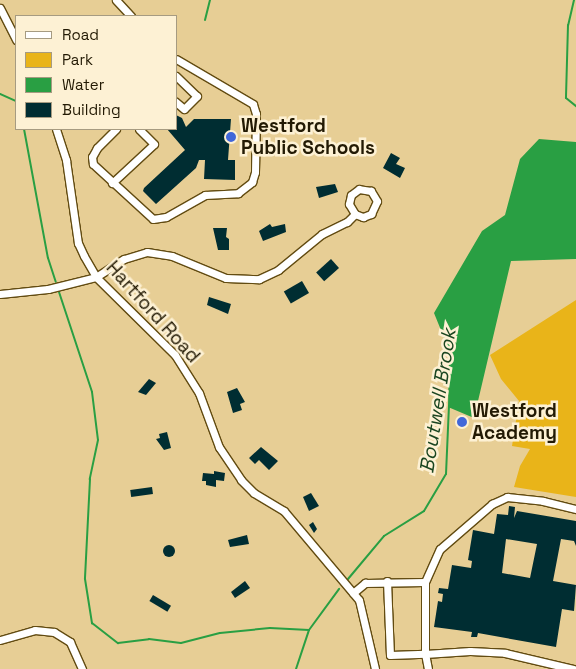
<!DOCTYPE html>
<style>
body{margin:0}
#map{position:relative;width:576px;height:669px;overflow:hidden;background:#e7ce95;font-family:"Space Grotesk",sans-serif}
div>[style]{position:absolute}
.green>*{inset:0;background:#e9b419}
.water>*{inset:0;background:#299f43}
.stream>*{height:2px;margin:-1px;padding:0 1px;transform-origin:1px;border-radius:1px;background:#299f43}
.building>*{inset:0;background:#002d32;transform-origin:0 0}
.round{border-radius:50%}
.roads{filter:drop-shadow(1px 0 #624b11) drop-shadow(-1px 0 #624b11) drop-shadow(0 1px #624b11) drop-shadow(0 -1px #624b11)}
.minor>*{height:7px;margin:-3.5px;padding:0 3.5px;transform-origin:3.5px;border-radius:3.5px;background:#fff}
.dots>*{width:14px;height:14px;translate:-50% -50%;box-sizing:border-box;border:2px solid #fdf1d4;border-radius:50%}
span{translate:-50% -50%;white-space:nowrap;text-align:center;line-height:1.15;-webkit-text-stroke:5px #fdf1d4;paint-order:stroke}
.poi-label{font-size:19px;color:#231a04;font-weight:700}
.left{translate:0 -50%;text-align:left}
.street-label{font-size:19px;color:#231a04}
.water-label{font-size:20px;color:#1a4520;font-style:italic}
.legend{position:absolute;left:15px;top:15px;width:162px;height:115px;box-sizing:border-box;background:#fdf1d4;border:1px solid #a69b81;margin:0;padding:6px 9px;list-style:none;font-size:15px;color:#231a04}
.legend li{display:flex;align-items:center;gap:10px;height:25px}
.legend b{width:25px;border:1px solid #a69b81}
</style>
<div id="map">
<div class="green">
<i style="clip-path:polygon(576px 300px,576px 497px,514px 487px,520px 466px,530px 449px,512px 446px,519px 401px,501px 379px,490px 355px)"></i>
</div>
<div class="water">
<i style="clip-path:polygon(539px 139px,576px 142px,576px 259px,511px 261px,474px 418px,448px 407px,449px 350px,434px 313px,482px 231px,505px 215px,520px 159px)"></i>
</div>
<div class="stream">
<i style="left:574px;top:0;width:26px;rotate:103deg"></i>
<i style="left:568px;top:25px;width:73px;rotate:91.6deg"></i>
<i style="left:566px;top:98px;width:13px;rotate:39deg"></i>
<i style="left:205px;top:20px;width:21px;rotate:-76deg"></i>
<i style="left:0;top:94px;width:17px;rotate:24deg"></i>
<i style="left:24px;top:129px;width:131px;rotate:79.5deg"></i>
<i style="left:48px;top:258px;width:25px;rotate:72deg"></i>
<i style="left:59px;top:292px;width:105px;rotate:71.7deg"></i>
<i style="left:92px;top:392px;width:48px;rotate:82.9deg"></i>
<i style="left:98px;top:440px;width:40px;rotate:102deg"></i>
<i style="left:90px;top:479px;width:100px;rotate:92.9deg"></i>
<i style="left:85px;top:579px;width:45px;rotate:81deg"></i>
<i style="left:92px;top:623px;width:33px;rotate:38deg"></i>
<i style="left:118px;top:643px;width:31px;rotate:-7deg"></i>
<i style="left:149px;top:639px;width:32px;rotate:7deg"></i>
<i style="left:181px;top:643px;width:40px;rotate:-14.4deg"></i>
<i style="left:220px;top:633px;width:50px;rotate:-5.7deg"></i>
<i style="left:270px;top:628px;width:39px;rotate:3deg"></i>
<i style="left:348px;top:579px;width:56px;rotate:-50.1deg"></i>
<i style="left:384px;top:536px;width:47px;rotate:-32deg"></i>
<i style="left:424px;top:511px;width:43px;rotate:-59.3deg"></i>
<i style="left:446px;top:474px;width:68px;rotate:-87.5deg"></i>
<i style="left:296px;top:669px;width:41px;rotate:-71.6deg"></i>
<i style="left:309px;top:630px;width:51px;rotate:-53.8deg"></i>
</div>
<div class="building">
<i style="clip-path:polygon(176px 115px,182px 118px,186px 127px,194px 119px,231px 119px,228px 160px,235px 160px,235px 180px,204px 179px,205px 160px,199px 160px,196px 168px,156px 204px,143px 191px,144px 188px,185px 150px,167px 129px,176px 129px)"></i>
<i style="clip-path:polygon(391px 153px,400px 158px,396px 164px,405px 168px,400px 178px,383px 168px)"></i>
<i style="clip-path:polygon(335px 184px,338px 192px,319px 198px,316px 187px)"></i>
<i style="clip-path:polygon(270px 224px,272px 227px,285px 224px,286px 232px,263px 241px,259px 231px)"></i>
<i style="clip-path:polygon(213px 228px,227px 228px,226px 237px,229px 239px,229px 250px,218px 250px)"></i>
<i style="left:331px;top:259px;width:12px;height:20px;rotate:48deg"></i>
<i style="left:302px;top:281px;width:14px;height:21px;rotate:60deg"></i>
<i style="clip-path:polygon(209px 297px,231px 304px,228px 314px,207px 305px)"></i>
<i style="clip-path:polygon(149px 379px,156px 383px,146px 395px,138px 392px)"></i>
<i style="clip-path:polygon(237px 388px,245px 402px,240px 404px,242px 410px,233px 413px,227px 392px)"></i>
<i style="clip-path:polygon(167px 432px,171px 448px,164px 450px,156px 439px,160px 438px,159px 434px)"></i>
<i style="clip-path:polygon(261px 447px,278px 461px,269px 470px,259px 460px,255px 464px,249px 458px)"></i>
<i style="clip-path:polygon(214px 471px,225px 473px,224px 481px,216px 480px,216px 487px,206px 485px,206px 481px,202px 481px,203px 473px,214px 474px)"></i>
<i style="left:152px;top:487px;width:7px;height:22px;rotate:82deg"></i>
<i style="clip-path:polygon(311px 493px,319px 506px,309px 511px,303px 497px)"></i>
<i style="clip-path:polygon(evenodd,509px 506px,515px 507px,514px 518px,517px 511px,576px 521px,576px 546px,574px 541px,561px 539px,553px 581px,576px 585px,574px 611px,562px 609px,556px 647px,478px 633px,477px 637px,471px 637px,472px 632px,434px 627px,438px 601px,442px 602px,443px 594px,438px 593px,439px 588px,448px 589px,452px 565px,471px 568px,472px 561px,468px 560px,473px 530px,494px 534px,497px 514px,508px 515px,509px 506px,506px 539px,537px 544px,530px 578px,502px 573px,506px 539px)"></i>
<i style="clip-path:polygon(313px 522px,317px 529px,314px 533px,309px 525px)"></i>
<i style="clip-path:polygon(247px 535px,249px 544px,230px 547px,228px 540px)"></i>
<i class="round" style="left:163px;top:545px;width:12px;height:12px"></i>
<i style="clip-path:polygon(245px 581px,250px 588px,235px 598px,231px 592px)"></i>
<i style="left:153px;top:595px;width:21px;height:7px;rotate:31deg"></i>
</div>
<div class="roads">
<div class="minor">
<i style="left:116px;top:0;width:22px;rotate:47deg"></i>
<i style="left:0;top:8px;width:36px;rotate:63deg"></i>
<i style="left:176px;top:76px;width:29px;rotate:44deg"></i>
<i style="left:197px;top:96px;width:18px;rotate:135deg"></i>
<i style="left:184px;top:109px;width:11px;rotate:-139deg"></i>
<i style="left:56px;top:129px;width:33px;rotate:72deg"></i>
<i style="left:66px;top:160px;width:84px;rotate:81.8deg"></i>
<i style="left:78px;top:243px;width:14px;rotate:65deg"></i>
<i style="left:84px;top:256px;width:24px;rotate:60deg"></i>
<i style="left:96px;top:277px;width:111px;rotate:44.6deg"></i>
<i style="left:175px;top:355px;width:45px;rotate:57.7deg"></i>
<i style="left:199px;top:393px;width:58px;rotate:69.7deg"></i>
<i style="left:219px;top:447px;width:40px;rotate:56deg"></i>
<i style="left:241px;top:480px;width:18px;rotate:45deg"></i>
<i style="left:254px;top:493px;width:35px;rotate:31deg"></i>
<i style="left:284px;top:511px;width:116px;rotate:49.9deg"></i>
<i style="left:359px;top:600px;width:71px;rotate:76.9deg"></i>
<i style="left:116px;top:129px;width:27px;rotate:135deg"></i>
<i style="left:97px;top:148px;width:10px;rotate:119deg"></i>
<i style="left:92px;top:157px;width:7px;rotate:82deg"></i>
<i style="left:93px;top:164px;width:81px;rotate:42.5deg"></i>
<i style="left:153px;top:219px;width:13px;rotate:-9deg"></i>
<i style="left:166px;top:217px;width:45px;rotate:-29.4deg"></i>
<i style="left:205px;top:195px;width:33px;rotate:-3deg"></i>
<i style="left:238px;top:193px;width:18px;rotate:-38deg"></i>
<i style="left:252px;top:182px;width:10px;rotate:-73deg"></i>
<i style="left:255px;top:172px;width:58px;rotate:-89deg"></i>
<i style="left:256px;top:114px;width:10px;rotate:-107deg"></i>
<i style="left:253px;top:104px;width:89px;rotate:-149.7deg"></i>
<i style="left:112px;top:183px;width:57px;rotate:-42.9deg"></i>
<i style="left:154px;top:144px;width:21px;rotate:-135deg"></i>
<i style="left:0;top:294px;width:48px;rotate:-5.9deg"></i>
<i style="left:48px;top:289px;width:49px;rotate:-14deg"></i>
<i style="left:96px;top:277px;width:33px;rotate:-33deg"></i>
<i style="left:124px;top:259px;width:24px;rotate:-17deg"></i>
<i style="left:147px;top:252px;width:25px;rotate:9deg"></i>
<i style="left:172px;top:256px;width:58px;rotate:22.2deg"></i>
<i style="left:226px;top:278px;width:33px;rotate:2deg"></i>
<i style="left:259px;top:279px;width:21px;rotate:-25deg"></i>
<i style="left:278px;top:270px;width:57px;rotate:-39.3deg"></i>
<i style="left:322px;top:234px;width:28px;rotate:-26deg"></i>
<i style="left:347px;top:222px;width:11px;rotate:-45deg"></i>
<i style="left:355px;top:214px;width:9px;rotate:21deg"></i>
<i style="left:363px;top:217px;width:9px;rotate:-21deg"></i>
<i style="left:371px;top:214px;width:14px;rotate:-65deg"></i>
<i style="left:377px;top:201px;width:12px;rotate:-121deg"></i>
<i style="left:371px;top:191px;width:12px;rotate:-171deg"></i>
<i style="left:359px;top:189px;width:10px;rotate:143deg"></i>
<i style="left:351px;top:195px;width:9px;rotate:103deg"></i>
<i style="left:349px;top:204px;width:12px;rotate:59deg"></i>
<i style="left:387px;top:581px;width:74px;rotate:87.7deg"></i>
<i style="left:390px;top:655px;width:35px;rotate:-2deg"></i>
<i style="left:425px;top:654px;width:72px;rotate:-90deg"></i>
<i style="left:353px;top:593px;width:16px;rotate:-40deg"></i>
<i style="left:365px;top:583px;width:60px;rotate:-1deg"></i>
<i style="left:425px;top:582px;width:36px;rotate:-66deg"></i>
<i style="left:440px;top:549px;width:69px;rotate:-40.9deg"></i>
<i style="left:492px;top:504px;width:17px;rotate:-25deg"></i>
<i style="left:507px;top:497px;width:36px;rotate:6deg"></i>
<i style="left:543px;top:501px;width:34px;rotate:14deg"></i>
<i style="left:0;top:640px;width:36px;rotate:-16deg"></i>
<i style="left:35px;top:630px;width:19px;rotate:6deg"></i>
<i style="left:54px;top:632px;width:19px;rotate:32deg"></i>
<i style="left:70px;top:642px;width:30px;rotate:66deg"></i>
<i style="left:428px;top:669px;width:15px;rotate:-101deg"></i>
<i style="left:425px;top:654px;width:45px;rotate:-3.8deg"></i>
<i style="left:470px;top:651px;width:35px;rotate:3deg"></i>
<i style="left:505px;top:653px;width:70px;rotate:13.2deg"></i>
</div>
</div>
<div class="dots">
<i style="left:231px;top:137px;background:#4167d9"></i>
<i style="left:462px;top:422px;background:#4167d9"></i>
</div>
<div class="poi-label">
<span class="left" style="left:241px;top:137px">Westford<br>Public Schools</span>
<span class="left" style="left:472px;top:422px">Westford<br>Academy</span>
</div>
<div class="street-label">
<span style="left:153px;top:312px;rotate:48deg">Hartford Road</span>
</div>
<div class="water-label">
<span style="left:438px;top:401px;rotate:-81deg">Boutwell Brook</span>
</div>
<ul class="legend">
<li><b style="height:6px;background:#fff"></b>Road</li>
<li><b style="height:14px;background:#e9b419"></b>Park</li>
<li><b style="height:14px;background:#299f43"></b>Water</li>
<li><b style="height:14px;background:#002d32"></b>Building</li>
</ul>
</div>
